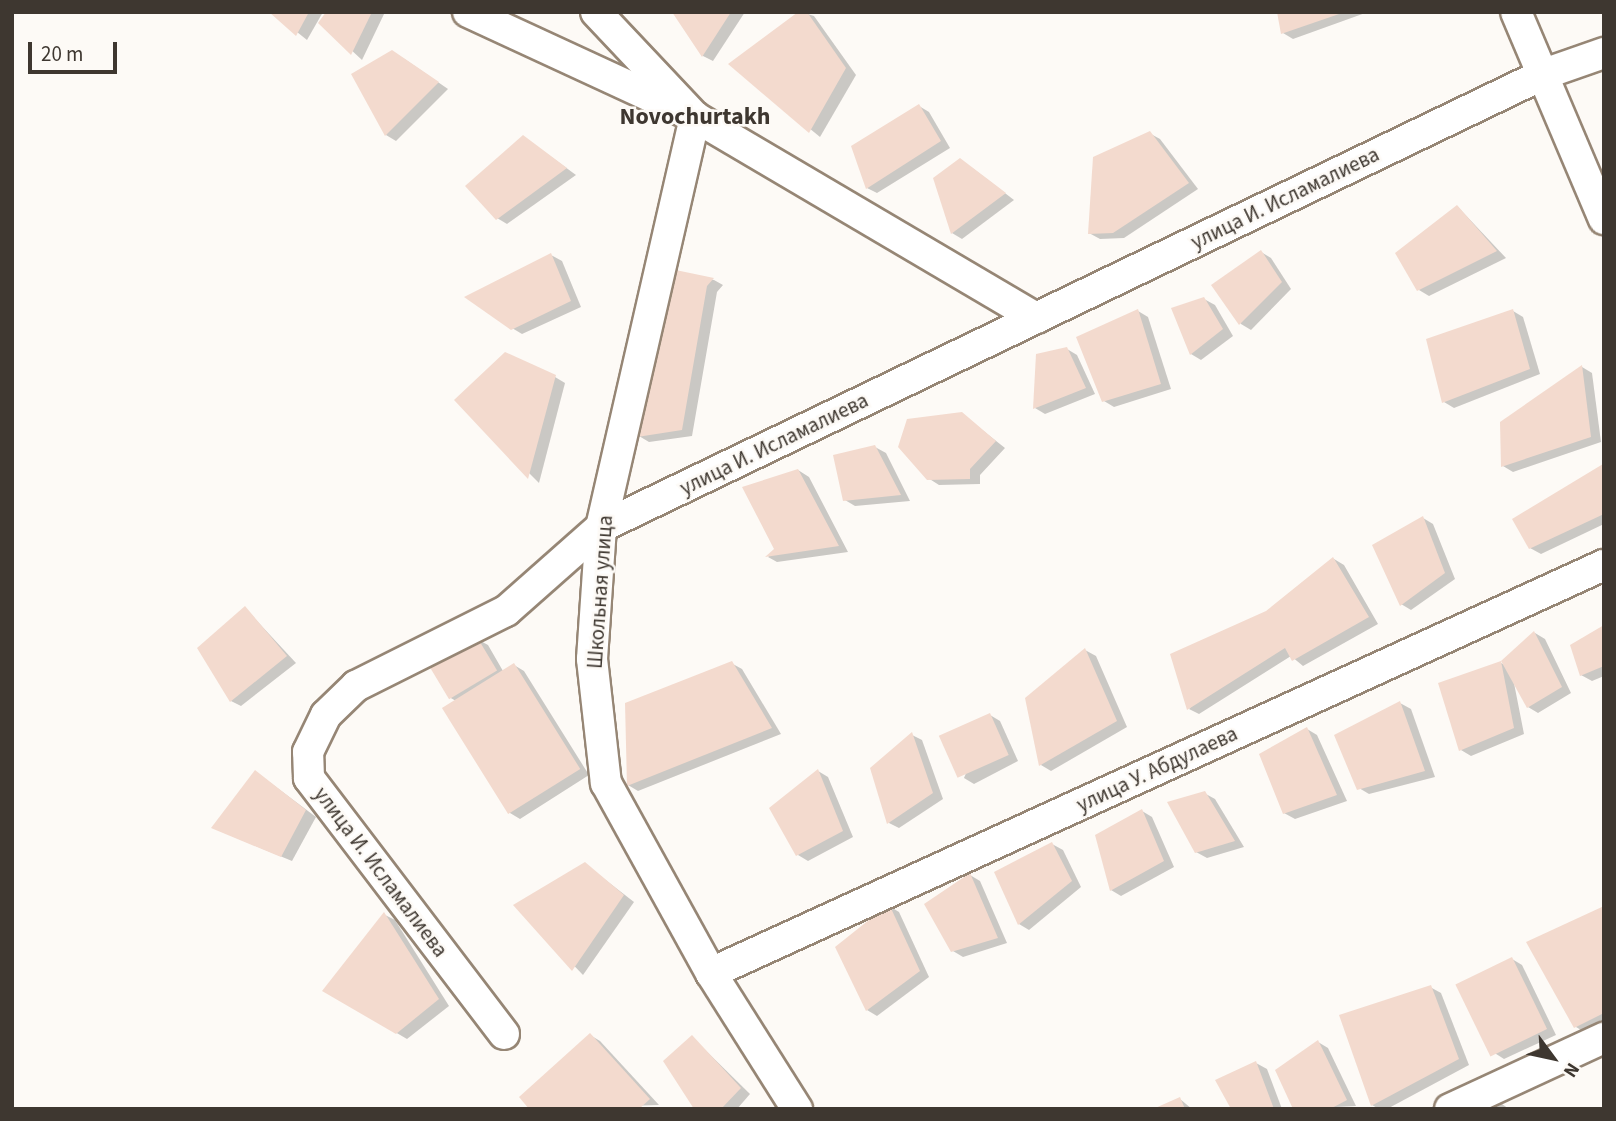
<!DOCTYPE html>
<meta charset="utf-8">
<style>
body{margin:0}
#map{position:relative;width:1616px;height:1121px;overflow:hidden;background:#fdfaf6;font-family:"Source Sans 3",sans-serif}
div>[style]{position:absolute}
.shadow>*{inset:0;background:#0003}
.building>*{inset:0;background:#f3dace;transform-origin:0 0}
.roads{filter:drop-shadow(2px 0 #968675) drop-shadow(-2px 0 #968675) drop-shadow(0 2px #968675) drop-shadow(0 -2px #968675)}
.minor>*{height:30px;margin:-15px;padding:0 15px;transform-origin:15px;border-radius:15px;background:#fff}
span{translate:-50% -50%;white-space:nowrap;text-align:center;line-height:1.15;-webkit-text-stroke:5px #fdfaf6;paint-order:stroke}
.street-label{font-size:21px;color:#3e3730}
.quarter-label{font-size:24px;color:#3e3730;font-weight:700}
.frame{position:absolute;inset:0;border:14px solid #3e3730;pointer-events:none}
.north{position:absolute;left:1518px;top:1023px;width:70px;height:70px;-webkit-text-stroke:5px #fdfaf6;paint-order:stroke;rotate:123deg;font-size:19px;font-weight:700;line-height:28px;text-align:center;color:#3e3730}
.north::after{content:'';display:block;margin:auto;width:24px;height:32px;background:#3e3730;clip-path:polygon(50% 0,100% 100%,50% 72%,0 100%)}
.scale{position:absolute;left:28px;top:42px;width:89px;height:32px;box-sizing:border-box;border:4px solid #3e3730;border-top:0;padding-left:9px;font-size:21px;line-height:24px;white-space:nowrap;color:#3e3730;-webkit-text-stroke:5px #fdfaf6;paint-order:stroke}
</style>
<div id="map">
<div class="shadow">
<i style="clip-path:polygon(272px 12px,323px 12px,307px 40px)"></i>
<i style="clip-path:polygon(328px 12px,385px 12px,362px 60px,321px 22px)"></i>
<i style="clip-path:polygon(674px 12px,745px 12px,713px 61px,703px 56px)"></i>
<i style="clip-path:polygon(801px 12px,814px 16px,856px 75px,820px 137px,731px 64px)"></i>
<i style="clip-path:polygon(1279px 12px,1368px 12px,1293px 39px,1283px 33px)"></i>
<i style="clip-path:polygon(403px 58px,448px 89px,396px 141px,386px 135px)"></i>
<i style="clip-path:polygon(919px 106px,929px 112px,950px 148px,877px 193px,867px 188px)"></i>
<i style="clip-path:polygon(1149px 133px,1160px 139px,1198px 189px,1124px 238px,1100px 239px,1089px 233px)"></i>
<i style="clip-path:polygon(524px 137px,576px 175px,507px 224px,497px 218px)"></i>
<i style="clip-path:polygon(971px 167px,1014px 200px,962px 239px,952px 233px)"></i>
<i style="clip-path:polygon(1458px 207px,1506px 258px,1429px 296px,1419px 290px)"></i>
<i style="clip-path:polygon(1261px 252px,1271px 258px,1291px 289px,1251px 330px,1241px 324px,1213px 285px)"></i>
<i style="clip-path:polygon(551px 255px,562px 261px,581px 307px,522px 334px,512px 328px)"></i>
<i style="clip-path:polygon(668px 270px,714px 280px,703px 294px,714px 280px,723px 285px,717px 292px,692px 436px,649px 442px,639px 436px)"></i>
<i style="clip-path:polygon(1204px 299px,1215px 305px,1233px 336px,1201px 360px,1191px 354px,1174px 309px)"></i>
<i style="clip-path:polygon(1138px 311px,1148px 317px,1171px 389px,1114px 407px,1104px 401px)"></i>
<i style="clip-path:polygon(1513px 311px,1523px 317px,1540px 374px,1454px 408px,1444px 402px)"></i>
<i style="clip-path:polygon(1067px 349px,1077px 355px,1095px 394px,1045px 414px,1035px 408px)"></i>
<i style="clip-path:polygon(1582px 367px,1592px 373px,1601px 442px,1513px 472px,1503px 466px)"></i>
<i style="clip-path:polygon(555px 377px,565px 383px,539px 483px,456px 400px)"></i>
<i style="clip-path:polygon(962px 414px,1005px 448px,980px 475px,980px 484px,939px 485px,928px 478px)"></i>
<i style="clip-path:polygon(875px 447px,886px 453px,910px 501px,855px 506px,845px 500px)"></i>
<i style="clip-path:polygon(1603px 466px,1604px 524px,1541px 554px,1530px 548px)"></i>
<i style="clip-path:polygon(798px 470px,809px 477px,848px 552px,777px 562px,768px 557px,776px 550px)"></i>
<i style="clip-path:polygon(1423px 518px,1433px 524px,1455px 579px,1411px 610px,1401px 604px)"></i>
<i style="clip-path:polygon(1334px 559px,1344px 565px,1378px 624px,1303px 666px,1291px 656px,1199px 714px,1189px 709px,1267px 613px)"></i>
<i style="clip-path:polygon(245px 608px,296px 663px,241px 706px,231px 701px)"></i>
<i style="clip-path:polygon(1604px 627px,1604px 676px,1592px 681px,1581px 675px)"></i>
<i style="clip-path:polygon(1535px 633px,1545px 639px,1571px 693px,1538px 713px,1528px 707px,1514px 683px,1524px 734px,1471px 756px,1461px 750px,1501px 663px,1505px 665px)"></i>
<i style="clip-path:polygon(477px 639px,488px 645px,503px 671px,514px 665px,524px 671px,589px 775px,520px 819px,510px 813px,456px 701px,449px 697px)"></i>
<i style="clip-path:polygon(1085px 650px,1096px 656px,1127px 727px,1051px 771px,1041px 765px)"></i>
<i style="clip-path:polygon(731px 663px,742px 669px,781px 734px,638px 791px,628px 785px)"></i>
<i style="clip-path:polygon(1400px 703px,1411px 709px,1435px 777px,1369px 794px,1359px 788px)"></i>
<i style="clip-path:polygon(990px 715px,1000px 721px,1018px 761px,974px 784px,964px 778px)"></i>
<i style="clip-path:polygon(1307px 729px,1317px 735px,1347px 801px,1295px 819px,1284px 813px)"></i>
<i style="clip-path:polygon(912px 735px,922px 740px,943px 799px,899px 828px,889px 823px)"></i>
<i style="clip-path:polygon(818px 771px,828px 777px,853px 837px,808px 861px,798px 855px)"></i>
<i style="clip-path:polygon(256px 772px,316px 817px,292px 861px,213px 828px)"></i>
<i style="clip-path:polygon(1204px 793px,1215px 799px,1244px 847px,1207px 858px,1196px 852px)"></i>
<i style="clip-path:polygon(1142px 811px,1152px 817px,1174px 867px,1121px 896px,1111px 890px)"></i>
<i style="clip-path:polygon(1052px 844px,1063px 850px,1081px 887px,1029px 930px,1019px 924px)"></i>
<i style="clip-path:polygon(585px 864px,634px 902px,583px 975px,516px 905px)"></i>
<i style="clip-path:polygon(970px 875px,980px 881px,1007px 943px,963px 957px,953px 951px)"></i>
<i style="clip-path:polygon(889px 906px,899px 912px,929px 977px,877px 1016px,867px 1010px)"></i>
<i style="clip-path:polygon(1604px 909px,1604px 1024px,1586px 1033px,1576px 1027px)"></i>
<i style="clip-path:polygon(385px 915px,395px 920px,449px 1006px,407px 1039px,325px 991px)"></i>
<i style="clip-path:polygon(1512px 959px,1522px 965px,1556px 1035px,1504px 1059px,1493px 1052px)"></i>
<i style="clip-path:polygon(1430px 987px,1441px 993px,1469px 1065px,1387px 1109px,1379px 1109px,1372px 1105px)"></i>
<i style="clip-path:polygon(590px 1035px,600px 1041px,659px 1105px,532px 1109px)"></i>
<i style="clip-path:polygon(692px 1037px,750px 1094px,737px 1109px,696px 1109px)"></i>
<i style="clip-path:polygon(1318px 1042px,1328px 1048px,1356px 1106px,1295px 1109px)"></i>
<i style="clip-path:polygon(1256px 1063px,1267px 1069px,1282px 1109px,1233px 1109px)"></i>
<i style="clip-path:polygon(1180px 1099px,1192px 1109px,1157px 1109px)"></i>
<i style="clip-path:polygon(1502px 1104px,1509px 1109px,1492px 1109px)"></i>
</div>
<div class="building">
<i style="clip-path:polygon(269px 12px,309px 12px,296px 36px)"></i>
<i style="clip-path:polygon(326px 12px,372px 12px,351px 55px,318px 23px)"></i>
<i style="clip-path:polygon(672px 12px,731px 12px,702px 57px)"></i>
<i style="clip-path:polygon(798px 12px,807px 12px,846px 68px,809px 133px,728px 64px)"></i>
<i style="clip-path:polygon(1277px 12px,1342px 12px,1342px 13px,1281px 34px)"></i>
<i style="clip-path:polygon(392px 50px,439px 82px,385px 136px,351px 74px)"></i>
<i style="clip-path:polygon(919px 104px,941px 141px,866px 189px,851px 146px)"></i>
<i style="clip-path:polygon(1150px 131px,1189px 183px,1113px 233px,1088px 234px,1093px 157px)"></i>
<i style="clip-path:polygon(523px 135px,567px 168px,496px 220px,465px 186px)"></i>
<i style="clip-path:polygon(960px 158px,1006px 193px,951px 234px,933px 178px)"></i>
<i style="clip-path:polygon(1457px 205px,1497px 251px,1417px 291px,1395px 253px)"></i>
<i style="clip-path:polygon(1261px 250px,1282px 282px,1239px 325px,1211px 285px)"></i>
<i style="clip-path:polygon(551px 253px,571px 301px,511px 330px,464px 297px)"></i>
<i style="clip-path:polygon(666px 268px,714px 278px,707px 286px,682px 430px,637px 437px)"></i>
<i style="clip-path:polygon(1204px 297px,1223px 329px,1190px 355px,1171px 308px)"></i>
<i style="clip-path:polygon(1138px 309px,1161px 384px,1102px 402px,1076px 337px)"></i>
<i style="clip-path:polygon(1513px 309px,1530px 369px,1442px 403px,1426px 339px)"></i>
<i style="clip-path:polygon(1067px 347px,1086px 388px,1033px 409px,1036px 354px)"></i>
<i style="clip-path:polygon(505px 352px,556px 375px,528px 479px,454px 400px)"></i>
<i style="clip-path:polygon(1582px 365px,1591px 437px,1501px 467px,1500px 422px)"></i>
<i style="clip-path:polygon(962px 412px,996px 441px,970px 469px,970px 479px,927px 480px,898px 447px,907px 419px)"></i>
<i style="clip-path:polygon(875px 445px,901px 495px,843px 501px,833px 455px)"></i>
<i style="clip-path:polygon(1603px 464px,1604px 514px,1529px 549px,1512px 519px)"></i>
<i style="clip-path:polygon(798px 469px,839px 546px,765px 557px,774px 549px,742px 487px)"></i>
<i style="clip-path:polygon(1423px 516px,1445px 573px,1400px 606px,1372px 545px)"></i>
<i style="clip-path:polygon(1333px 557px,1369px 617px,1292px 661px,1285px 648px,1187px 710px,1170px 654px,1266px 611px)"></i>
<i style="clip-path:polygon(245px 606px,287px 656px,230px 702px,197px 648px)"></i>
<i style="clip-path:polygon(1604px 625px,1604px 666px,1580px 676px,1570px 645px)"></i>
<i style="clip-path:polygon(1534px 631px,1562px 687px,1527px 708px,1501px 661px)"></i>
<i style="left:477px;top:637px;width:39px;height:56px;rotate:59deg"></i>
<i style="clip-path:polygon(1085px 648px,1117px 721px,1039px 766px,1025px 698px)"></i>
<i style="clip-path:polygon(732px 661px,772px 728px,627px 786px,625px 703px)"></i>
<i style="clip-path:polygon(1501px 661px,1514px 728px,1459px 751px,1438px 683px)"></i>
<i style="left:514px;top:663px;width:125px;height:85px;rotate:58deg"></i>
<i style="clip-path:polygon(1400px 701px,1425px 771px,1357px 790px,1334px 735px)"></i>
<i style="left:990px;top:713px;width:46px;height:56px;rotate:66deg"></i>
<i style="clip-path:polygon(1307px 727px,1337px 795px,1283px 814px,1259px 754px)"></i>
<i style="clip-path:polygon(912px 732px,933px 793px,887px 824px,870px 768px)"></i>
<i style="clip-path:polygon(818px 769px,843px 831px,796px 856px,769px 808px)"></i>
<i style="clip-path:polygon(255px 770px,306px 810px,281px 857px,211px 828px)"></i>
<i style="clip-path:polygon(1205px 791px,1235px 841px,1195px 853px,1167px 802px)"></i>
<i style="clip-path:polygon(1142px 809px,1164px 861px,1110px 891px,1095px 835px)"></i>
<i style="clip-path:polygon(1052px 842px,1072px 881px,1018px 925px,994px 872px)"></i>
<i style="clip-path:polygon(585px 862px,624px 895px,572px 971px,513px 905px)"></i>
<i style="clip-path:polygon(970px 873px,998px 938px,951px 952px,924px 904px)"></i>
<i style="clip-path:polygon(889px 904px,920px 971px,866px 1011px,835px 947px)"></i>
<i style="clip-path:polygon(1604px 906px,1604px 1013px,1574px 1028px,1526px 942px)"></i>
<i style="clip-path:polygon(384px 912px,439px 999px,396px 1034px,322px 991px)"></i>
<i style="left:1512px;top:957px;width:80px;height:63px;rotate:64deg"></i>
<i style="clip-path:polygon(1431px 985px,1459px 1059px,1371px 1106px,1339px 1015px)"></i>
<i style="clip-path:polygon(590px 1033px,650px 1099px,639px 1109px,529px 1109px,519px 1097px)"></i>
<i style="clip-path:polygon(692px 1035px,741px 1088px,721px 1109px,694px 1109px,663px 1061px)"></i>
<i style="clip-path:polygon(1318px 1040px,1347px 1100px,1330px 1109px,1293px 1109px,1275px 1070px)"></i>
<i style="clip-path:polygon(1256px 1061px,1274px 1109px,1231px 1109px,1215px 1080px)"></i>
<i style="clip-path:polygon(1180px 1097px,1185px 1109px,1153px 1109px)"></i>
</div>
<div class="roads">
<div class="minor">
<i style="left:468px;top:12px;width:250px;rotate:24.8deg"></i>
<i style="left:695px;top:117px;width:421px;rotate:102.9deg"></i>
<i style="left:601px;top:527px;width:132px;rotate:93.9deg"></i>
<i style="left:592px;top:659px;width:125px;rotate:83.6deg"></i>
<i style="left:606px;top:783px;width:217px;rotate:61.1deg"></i>
<i style="left:711px;top:973px;width:161px;rotate:57.7deg"></i>
<i style="left:596px;top:12px;width:144px;rotate:46.7deg"></i>
<i style="left:695px;top:117px;width:396px;rotate:30.5deg"></i>
<i style="left:1516px;top:12px;width:225px;rotate:67deg"></i>
<i style="left:711px;top:973px;width:982px;rotate:-24.56deg"></i>
<i style="left:504px;top:1034px;width:322px;rotate:-127.3deg"></i>
<i style="left:309px;top:778px;width:26px;rotate:-92deg"></i>
<i style="left:308px;top:752px;width:41px;rotate:-64.1deg"></i>
<i style="left:326px;top:715px;width:42px;rotate:-44deg"></i>
<i style="left:356px;top:686px;width:168px;rotate:-26.6deg"></i>
<i style="left:506px;top:611px;width:127px;rotate:-41.5deg"></i>
<i style="left:601px;top:527px;width:1046px;rotate:-25.66deg"></i>
<i style="left:1544px;top:74px;width:64px;rotate:-19.3deg"></i>
<i style="left:1450px;top:1109px;width:170px;rotate:-24.8deg"></i>
</div>
</div>
<div class="street-label">
<span style="left:1285px;top:198px;rotate:-26deg">улица И. Исламалиева</span>
<span style="left:774px;top:444px;rotate:-26deg">улица И. Исламалиева</span>
<span style="left:600px;top:592px;rotate:-86deg">Школьная улица</span>
<span style="left:1157px;top:769px;rotate:-25deg">улица У. Абдулаева</span>
<span style="left:381px;top:872px;rotate:53deg">улица И. Исламалиева</span>
</div>
<div class="quarter-label">
<span style="left:695px;top:117px">Novochurtakh</span>
</div>
<div class="frame"></div>
<div class="north">N</div>
<div class="scale">20 m</div>
</div>
